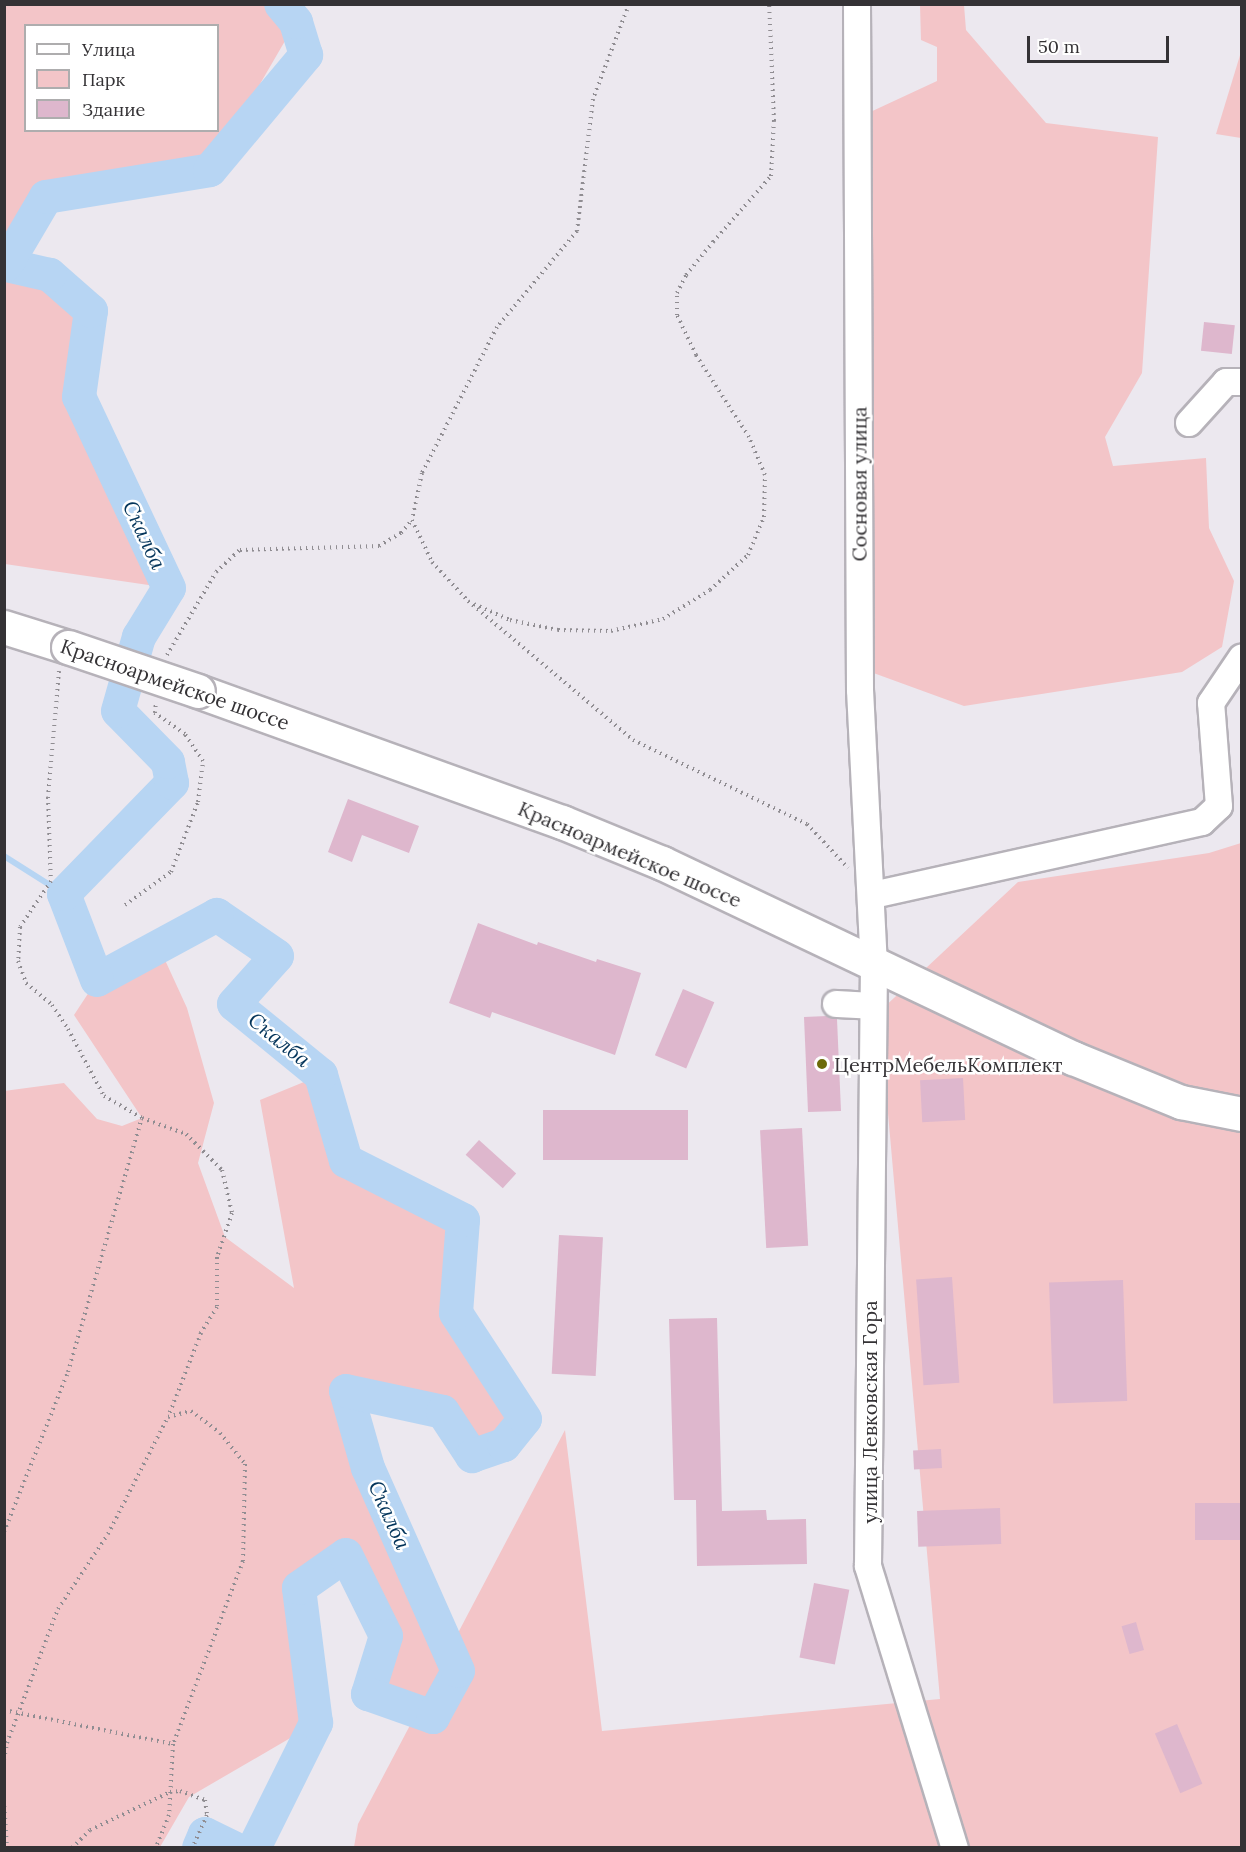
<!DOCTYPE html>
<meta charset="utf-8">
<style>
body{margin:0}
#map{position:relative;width:1246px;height:1852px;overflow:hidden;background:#ece8ef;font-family:Lora,serif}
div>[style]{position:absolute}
.green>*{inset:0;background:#f3c5c8}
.stream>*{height:6px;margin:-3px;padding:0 3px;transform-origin:3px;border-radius:3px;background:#b7d5f3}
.river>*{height:34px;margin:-17px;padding:0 17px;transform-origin:17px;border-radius:17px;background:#b7d5f3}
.building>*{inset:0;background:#deb7cd;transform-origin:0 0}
.path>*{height:4px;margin-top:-2px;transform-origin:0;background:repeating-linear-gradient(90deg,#908d92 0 1.5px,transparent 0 6px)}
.roads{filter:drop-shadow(2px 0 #b6b2b9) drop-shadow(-2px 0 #b6b2b9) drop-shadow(0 2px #b6b2b9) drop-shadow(0 -2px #b6b2b9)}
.minor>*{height:26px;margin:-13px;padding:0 13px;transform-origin:13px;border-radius:13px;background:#fff}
.major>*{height:33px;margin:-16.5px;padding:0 16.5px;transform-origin:16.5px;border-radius:16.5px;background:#fff}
.bridges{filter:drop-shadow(2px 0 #b6b2b9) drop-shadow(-2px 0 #b6b2b9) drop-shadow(0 2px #b6b2b9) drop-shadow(0 -2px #b6b2b9)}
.major-bridge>*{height:33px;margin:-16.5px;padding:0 16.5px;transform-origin:16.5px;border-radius:16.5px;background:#fff}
.dots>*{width:16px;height:16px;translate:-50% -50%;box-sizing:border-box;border:3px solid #fff;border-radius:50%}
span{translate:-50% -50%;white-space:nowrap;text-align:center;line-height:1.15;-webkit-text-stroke:5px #fff;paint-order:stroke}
.street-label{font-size:20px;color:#343235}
.poi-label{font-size:20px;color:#343235}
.left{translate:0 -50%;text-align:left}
.water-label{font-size:21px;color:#03345a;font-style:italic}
.frame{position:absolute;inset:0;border:6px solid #343235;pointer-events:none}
.legend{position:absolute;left:24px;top:24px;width:195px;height:108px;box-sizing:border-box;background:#fff;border:2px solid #aeadae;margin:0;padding:8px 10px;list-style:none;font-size:18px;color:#343235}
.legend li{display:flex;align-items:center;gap:12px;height:30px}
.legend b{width:30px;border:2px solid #aeadae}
.scale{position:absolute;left:1027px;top:36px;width:142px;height:27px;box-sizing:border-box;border:3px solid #343235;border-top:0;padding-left:8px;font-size:18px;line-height:21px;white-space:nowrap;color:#343235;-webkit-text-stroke:4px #fff;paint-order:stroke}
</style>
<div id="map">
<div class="green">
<i style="clip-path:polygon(evenodd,4px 5px,281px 5px,296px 22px,210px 170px,46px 197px,6px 265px,50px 275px,91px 311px,79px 397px,169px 588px,5px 564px,4px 5px,26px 26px,218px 26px,218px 130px,26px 130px,26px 26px)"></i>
<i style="clip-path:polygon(920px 5px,964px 5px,966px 30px,1046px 123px,1158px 137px,1142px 373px,1105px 437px,1113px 466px,1206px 458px,1209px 528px,1234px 581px,1222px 647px,1182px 672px,964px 706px,868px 671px,866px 114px,937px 81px,937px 47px,921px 40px)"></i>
<i style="clip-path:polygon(1241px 52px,1241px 138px,1216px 134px)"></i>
<i style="clip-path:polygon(1241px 843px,1241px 1847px,354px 1847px,358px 1824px,417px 1712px,368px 1694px,386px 1636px,346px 1555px,299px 1588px,316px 1723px,189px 1797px,160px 1847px,5px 1847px,4px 1091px,64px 1083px,97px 1119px,122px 1126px,142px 1118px,74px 1015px,97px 980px,165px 960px,187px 1008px,214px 1103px,198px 1163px,225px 1237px,294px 1288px,260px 1100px,321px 1075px,346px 1161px,463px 1220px,456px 1313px,525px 1419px,504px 1445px,472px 1456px,443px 1412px,346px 1391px,368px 1468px,449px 1650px,565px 1430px,602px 1731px,940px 1699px,879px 1012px,1018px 882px,1209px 853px)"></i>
</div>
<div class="stream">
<i style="left:4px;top:856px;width:71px;rotate:32.3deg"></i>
</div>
<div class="river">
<i style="left:199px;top:1848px;width:15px;rotate:-67deg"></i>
<i style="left:205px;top:1834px;width:32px;rotate:26deg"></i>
<i style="left:254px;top:1848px;width:140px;rotate:-63.6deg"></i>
<i style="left:316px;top:1723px;width:136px;rotate:-97.2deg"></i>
<i style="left:299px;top:1588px;width:57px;rotate:-35.1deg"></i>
<i style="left:346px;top:1555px;width:90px;rotate:63.7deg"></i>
<i style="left:386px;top:1636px;width:61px;rotate:107.2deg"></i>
<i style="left:368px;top:1694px;width:69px;rotate:19.5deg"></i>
<i style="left:433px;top:1717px;width:52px;rotate:-61.5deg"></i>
<i style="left:458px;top:1671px;width:222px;rotate:-113.9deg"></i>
<i style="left:368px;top:1468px;width:80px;rotate:-105.9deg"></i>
<i style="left:346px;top:1391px;width:99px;rotate:12.2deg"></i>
<i style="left:443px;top:1412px;width:53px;rotate:56.6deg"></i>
<i style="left:472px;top:1456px;width:34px;rotate:-19deg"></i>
<i style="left:504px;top:1445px;width:33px;rotate:-51deg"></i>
<i style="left:525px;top:1419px;width:126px;rotate:-123.1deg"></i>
<i style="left:456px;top:1313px;width:93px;rotate:-85.7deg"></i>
<i style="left:463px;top:1220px;width:131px;rotate:-153.2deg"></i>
<i style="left:346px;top:1161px;width:90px;rotate:-106.2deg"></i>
<i style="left:321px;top:1075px;width:112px;rotate:-140.8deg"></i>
<i style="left:234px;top:1004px;width:64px;rotate:-48.1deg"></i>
<i style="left:277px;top:956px;width:73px;rotate:-145.7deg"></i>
<i style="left:217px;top:915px;width:136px;rotate:151.6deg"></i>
<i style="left:97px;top:980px;width:92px;rotate:-111deg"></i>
<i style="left:64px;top:894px;width:155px;rotate:-45.8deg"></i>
<i style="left:172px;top:783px;width:21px;rotate:-101deg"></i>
<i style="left:168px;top:762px;width:71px;rotate:-134.4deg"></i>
<i style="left:118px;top:711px;width:77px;rotate:-74.2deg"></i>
<i style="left:139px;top:637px;width:57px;rotate:-58.5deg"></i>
<i style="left:169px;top:588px;width:211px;rotate:-115.2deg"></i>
<i style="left:79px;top:397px;width:87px;rotate:-82.1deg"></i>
<i style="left:91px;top:311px;width:55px;rotate:-138.7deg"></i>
<i style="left:50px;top:275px;width:45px;rotate:-167.2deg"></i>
<i style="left:6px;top:265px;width:79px;rotate:-59.5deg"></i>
<i style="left:46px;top:197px;width:166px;rotate:-9.3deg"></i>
<i style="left:210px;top:170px;width:150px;rotate:-50.1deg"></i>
<i style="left:306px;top:55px;width:34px;rotate:-107deg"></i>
<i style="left:296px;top:22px;width:23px;rotate:-130deg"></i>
</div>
<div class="building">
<i style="left:1204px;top:322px;width:31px;height:29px;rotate:6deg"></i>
<i style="clip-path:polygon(348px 799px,419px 826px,409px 853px,362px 835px,352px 862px,328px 852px)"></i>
<i style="clip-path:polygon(478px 923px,537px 945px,538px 942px,596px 962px,597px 959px,641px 973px,615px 1055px,492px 1012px,490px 1018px,449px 1003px)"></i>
<i style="left:683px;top:989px;width:34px;height:72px;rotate:23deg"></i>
<i style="clip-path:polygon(827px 1016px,837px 1019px,841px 1111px,808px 1112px,804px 1017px)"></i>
<i style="left:963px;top:1078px;width:42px;height:43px;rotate:87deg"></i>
<i style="left:688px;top:1110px;width:50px;height:145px;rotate:90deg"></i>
<i style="left:802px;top:1128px;width:118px;height:42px;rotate:87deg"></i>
<i style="left:479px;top:1140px;width:50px;height:20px;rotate:42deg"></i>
<i style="left:559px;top:1235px;width:44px;height:139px;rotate:3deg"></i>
<i style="left:952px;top:1277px;width:106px;height:36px;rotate:86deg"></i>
<i style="left:1123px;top:1280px;width:121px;height:74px;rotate:88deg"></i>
<i style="clip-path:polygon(717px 1318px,722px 1511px,766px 1510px,767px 1520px,806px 1519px,807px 1564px,697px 1566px,696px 1500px,674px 1500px,669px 1319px)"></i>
<i style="left:941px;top:1449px;width:19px;height:28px;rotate:87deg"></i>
<i style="left:1242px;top:1503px;width:37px;height:47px;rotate:90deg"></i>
<i style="left:1000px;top:1508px;width:36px;height:83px;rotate:88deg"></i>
<i style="left:814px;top:1583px;width:36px;height:76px;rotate:11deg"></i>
<i style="left:1136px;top:1622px;width:29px;height:15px;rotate:74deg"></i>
<i style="left:1177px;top:1724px;width:65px;height:24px;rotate:67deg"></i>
</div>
<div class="path">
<i style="left:629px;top:4px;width:102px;rotate:110.8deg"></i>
<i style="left:593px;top:99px;width:133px;rotate:96.9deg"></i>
<i style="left:577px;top:231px;width:125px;rotate:129.8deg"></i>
<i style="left:497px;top:327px;width:164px;rotate:117.2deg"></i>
<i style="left:422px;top:473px;width:48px;rotate:102deg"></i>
<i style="left:412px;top:520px;width:47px;rotate:64.5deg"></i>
<i style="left:432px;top:562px;width:53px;rotate:47.3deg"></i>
<i style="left:468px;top:601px;width:216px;rotate:40.1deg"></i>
<i style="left:633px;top:740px;width:193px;rotate:25.8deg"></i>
<i style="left:807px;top:824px;width:60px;rotate:47deg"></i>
<i style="left:474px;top:604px;width:39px;rotate:24deg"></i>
<i style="left:510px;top:620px;width:49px;rotate:11.8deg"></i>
<i style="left:558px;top:630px;width:53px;rotate:1.1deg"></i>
<i style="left:611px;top:631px;width:53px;rotate:-13deg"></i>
<i style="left:663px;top:619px;width:55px;rotate:-31.7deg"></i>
<i style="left:710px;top:590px;width:52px;rotate:-42.6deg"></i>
<i style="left:748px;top:555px;width:41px;rotate:-67.2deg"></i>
<i style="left:764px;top:517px;width:42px;rotate:-88.6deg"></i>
<i style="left:765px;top:475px;width:41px;rotate:-112.8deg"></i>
<i style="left:749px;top:437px;width:98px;rotate:-122.9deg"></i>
<i style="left:696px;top:355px;width:44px;rotate:-115.4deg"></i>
<i style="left:677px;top:315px;width:22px;rotate:-90deg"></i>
<i style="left:677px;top:293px;width:20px;rotate:-63deg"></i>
<i style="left:686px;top:275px;width:43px;rotate:-50.7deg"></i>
<i style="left:713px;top:242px;width:88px;rotate:-48.7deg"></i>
<i style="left:771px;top:176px;width:55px;rotate:-86.9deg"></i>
<i style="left:774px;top:121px;width:117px;rotate:-92.4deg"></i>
<i style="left:167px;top:655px;width:96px;rotate:-59.4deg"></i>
<i style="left:216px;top:572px;width:33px;rotate:-43deg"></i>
<i style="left:240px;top:550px;width:139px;rotate:-1.6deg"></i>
<i style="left:379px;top:546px;width:26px;rotate:-31deg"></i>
<i style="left:401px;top:533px;width:17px;rotate:-50deg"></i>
<i style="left:59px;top:671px;width:126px;rotate:95deg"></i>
<i style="left:48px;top:797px;width:84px;rotate:88deg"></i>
<i style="left:51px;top:881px;width:55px;rotate:124deg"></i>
<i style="left:20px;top:927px;width:34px;rotate:93deg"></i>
<i style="left:18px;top:961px;width:23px;rotate:70deg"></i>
<i style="left:26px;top:983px;width:34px;rotate:40deg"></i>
<i style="left:52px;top:1005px;width:29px;rotate:56deg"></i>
<i style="left:68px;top:1029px;width:76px;rotate:61.8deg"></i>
<i style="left:104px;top:1096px;width:44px;rotate:30.1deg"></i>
<i style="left:142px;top:1118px;width:47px;rotate:20deg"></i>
<i style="left:186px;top:1134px;width:51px;rotate:45deg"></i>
<i style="left:222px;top:1170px;width:44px;rotate:76.9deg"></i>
<i style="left:232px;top:1213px;width:46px;rotate:108.8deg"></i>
<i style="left:217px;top:1257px;width:50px;rotate:90deg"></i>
<i style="left:217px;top:1307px;width:31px;rotate:122deg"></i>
<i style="left:201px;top:1333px;width:90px;rotate:111.4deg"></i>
<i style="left:125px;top:905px;width:57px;rotate:-35.7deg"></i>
<i style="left:171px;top:872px;width:75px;rotate:-68.9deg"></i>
<i style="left:198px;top:802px;width:41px;rotate:-83deg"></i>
<i style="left:203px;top:761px;width:32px;rotate:-124deg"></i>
<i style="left:185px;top:734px;width:37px;rotate:-145deg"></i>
<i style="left:155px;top:713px;width:11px;rotate:-85deg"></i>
<i style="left:4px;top:1532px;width:172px;rotate:-68.2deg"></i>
<i style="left:68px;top:1372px;width:265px;rotate:-73.8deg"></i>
<i style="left:4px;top:1710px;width:172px;rotate:11.4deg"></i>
<i style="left:4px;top:1760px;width:17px;rotate:-80deg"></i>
<i style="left:7px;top:1743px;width:143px;rotate:-69.2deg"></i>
<i style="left:58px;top:1609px;width:90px;rotate:-56.3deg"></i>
<i style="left:108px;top:1534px;width:131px;rotate:-62.9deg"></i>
<i style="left:168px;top:1417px;width:24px;rotate:-15deg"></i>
<i style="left:191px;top:1411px;width:36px;rotate:37deg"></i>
<i style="left:220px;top:1433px;width:40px;rotate:51deg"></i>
<i style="left:245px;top:1464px;width:97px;rotate:91.2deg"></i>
<i style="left:243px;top:1561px;width:196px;rotate:110.9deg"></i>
<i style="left:173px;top:1744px;width:71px;rotate:93.2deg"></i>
<i style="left:169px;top:1815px;width:35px;rotate:112deg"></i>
<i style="left:4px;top:1800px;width:48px;rotate:86.4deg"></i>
<i style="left:72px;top:1848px;width:25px;rotate:-45deg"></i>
<i style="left:90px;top:1830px;width:89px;rotate:-25.4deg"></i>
<i style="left:170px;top:1792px;width:10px;rotate:-6deg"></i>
<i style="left:180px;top:1791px;width:27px;rotate:20deg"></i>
<i style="left:205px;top:1800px;width:15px;rotate:82deg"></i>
<i style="left:207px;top:1815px;width:36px;rotate:114deg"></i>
</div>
<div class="roads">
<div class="minor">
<i style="left:857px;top:4px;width:686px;rotate:89.75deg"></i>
<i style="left:860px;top:690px;width:273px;rotate:87.1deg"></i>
<i style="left:874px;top:963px;width:603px;rotate:90.57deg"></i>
<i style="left:868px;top:1566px;width:295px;rotate:72.9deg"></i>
<i style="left:1189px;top:423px;width:55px;rotate:-47.9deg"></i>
<i style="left:1226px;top:382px;width:16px"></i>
<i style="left:873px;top:895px;width:337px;rotate:-12.5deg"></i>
<i style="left:1202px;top:822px;width:23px;rotate:-43deg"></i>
<i style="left:1219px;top:806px;width:103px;rotate:-94.4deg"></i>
<i style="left:1211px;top:703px;width:55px;rotate:-56deg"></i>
<i style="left:836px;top:1004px;width:37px;rotate:3deg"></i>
</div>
<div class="major">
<i style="left:4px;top:627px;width:67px;rotate:17.4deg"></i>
<i style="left:198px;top:691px;width:387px;rotate:19.8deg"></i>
<i style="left:562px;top:822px;width:108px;rotate:22.3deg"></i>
<i style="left:662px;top:863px;width:455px;rotate:25.4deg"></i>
<i style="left:1073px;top:1058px;width:117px;rotate:22.2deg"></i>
<i style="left:1181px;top:1102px;width:62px;rotate:11.1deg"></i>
</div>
</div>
<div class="bridges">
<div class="major-bridge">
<i style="left:68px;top:647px;width:137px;rotate:18.7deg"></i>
</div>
</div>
<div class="dots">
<i style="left:822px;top:1064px;background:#6c6b09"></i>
</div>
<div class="street-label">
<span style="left:859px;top:484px;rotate:-90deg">Сосновая улица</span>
<span style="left:175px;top:684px;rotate:19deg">Красноармейское шоссе</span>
<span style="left:630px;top:854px;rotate:23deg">Красноармейское шоссе</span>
<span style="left:869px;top:1412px;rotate:-90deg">улица Левковская Гора</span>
</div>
<div class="poi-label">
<span class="left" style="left:834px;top:1064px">ЦентрМебельКомплект</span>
</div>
<div class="water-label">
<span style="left:144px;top:535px;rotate:65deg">Скалба</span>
<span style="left:279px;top:1040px;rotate:39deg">Скалба</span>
<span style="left:389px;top:1515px;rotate:66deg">Скалба</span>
</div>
<div class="frame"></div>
<ul class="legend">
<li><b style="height:8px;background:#fff"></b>Улица</li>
<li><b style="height:16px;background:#f3c5c8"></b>Парк</li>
<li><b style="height:16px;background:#deb7cd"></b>Здание</li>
</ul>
<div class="scale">50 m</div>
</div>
